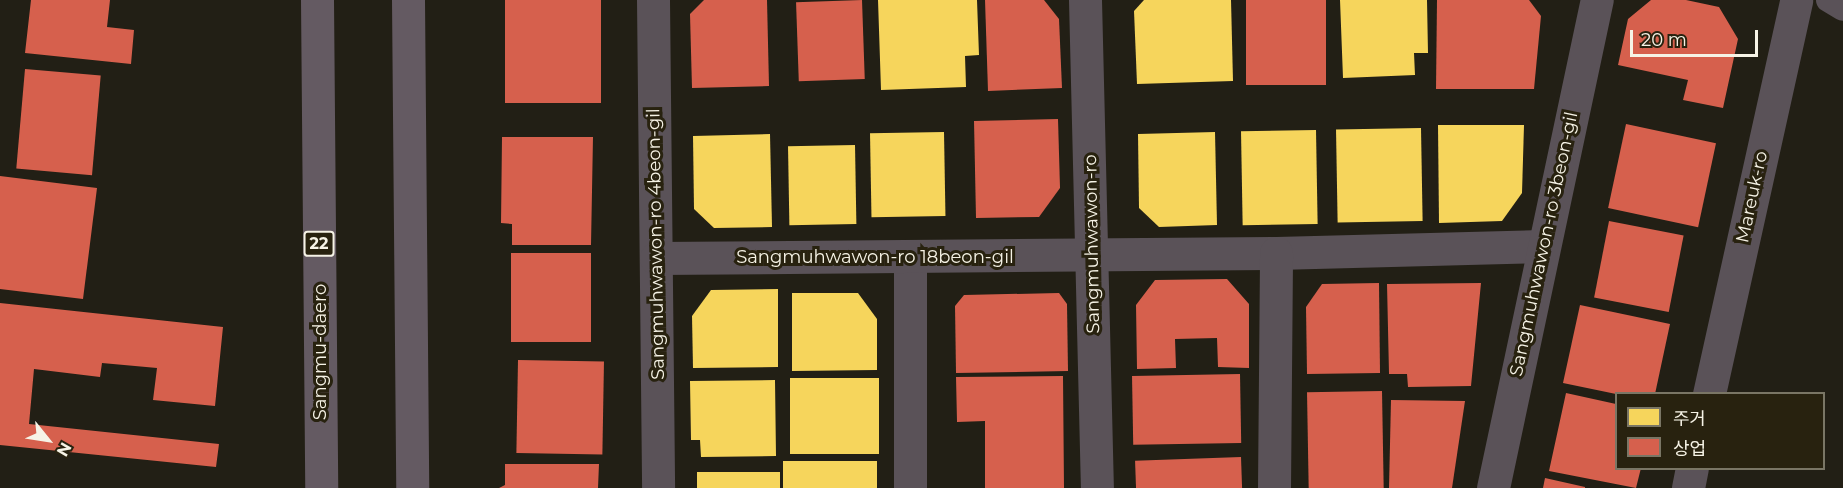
<!DOCTYPE html>
<meta charset="utf-8">
<style>
body{margin:0}
#map{position:relative;width:1843px;height:488px;overflow:hidden;background:#221f15;font-family:Montserrat,"Noto Sans KR",sans-serif}
div>[style]{position:absolute}
.homes>*{inset:0;background:#f6d55c;transform-origin:0 0}
.shops>*{inset:0;background:#d6604d;transform-origin:0 0}
.lane>*{height:24px;margin:-12px;padding:0 12px;transform-origin:12px;border-radius:12px;background:#5a5258}
.street>*{height:33px;margin:-16.5px;padding:0 16.5px;transform-origin:16.5px;border-radius:16.5px;background:#5a5258}
.primary>*{height:33px;margin:-16.5px;padding:0 16.5px;transform-origin:16.5px;border-radius:16.5px;background:#645a62}
span{translate:-50% -50%;white-space:nowrap;text-align:center;line-height:1.15;-webkit-text-stroke:6px #28220f;paint-order:stroke}
.shield-label span{padding:2px 4px;background:#28220f;border:2px solid;border-radius:4px;-webkit-text-stroke-width:0}
.shield-label{font-size:16px;color:#f6f3e6;font-weight:700}
.street-label{font-size:18px;color:#f6f3e6}
.legend{position:absolute;left:1615px;top:392px;width:210px;height:78px;box-sizing:border-box;background:#28220f;border:2px solid #7a7665;margin:0;padding:8px 10px;list-style:none;font-size:18px;color:#f6f3e6}
.legend li{display:flex;align-items:center;gap:12px;height:30px}
.legend b{width:30px;border:2px solid #7a7665}
.north{position:absolute;left:18px;top:410px;width:60px;height:60px;-webkit-text-stroke:4px #28220f;paint-order:stroke;rotate:120deg;font-size:16px;font-weight:700;line-height:24px;text-align:center;color:#f6f3e6}
.north::after{content:'';display:block;margin:auto;width:21px;height:27px;background:#f6f3e6;clip-path:polygon(50% 0,100% 100%,50% 72%,0 100%)}
.scale{position:absolute;left:1630px;top:30px;width:128px;height:27px;box-sizing:border-box;border:3px solid #f6f3e6;border-top:0;padding-left:8px;font-size:18px;line-height:21px;white-space:nowrap;color:#f6f3e6;-webkit-text-stroke:4px #28220f;paint-order:stroke}
</style>
<div id="map">
<div class="homes">
<i style="clip-path:polygon(878px 0,977px 0,979px 55px,965px 56px,966px 87px,881px 90px)"></i>
<i style="clip-path:polygon(1144px 0,1231px 0,1233px 81px,1137px 84px,1134px 11px)"></i>
<i style="clip-path:polygon(1340px 0,1427px 0,1428px 53px,1414px 53px,1415px 75px,1343px 78px)"></i>
<i style="clip-path:polygon(1438px 125px,1524px 125px,1522px 193px,1502px 221px,1439px 223px)"></i>
<i style="left:1421px;top:128px;width:93px;height:85px;rotate:89deg"></i>
<i style="left:1316px;top:130px;width:94px;height:75px;rotate:89deg"></i>
<i style="left:944px;top:132px;width:84px;height:74px;rotate:89deg"></i>
<i style="clip-path:polygon(1215px 132px,1217px 225px,1159px 227px,1139px 208px,1138px 134px)"></i>
<i style="clip-path:polygon(770px 134px,772px 227px,714px 228px,694px 209px,693px 136px)"></i>
<i style="left:855px;top:145px;width:79px;height:67px;rotate:89deg"></i>
<i style="clip-path:polygon(778px 289px,778px 367px,693px 368px,692px 316px,711px 290px)"></i>
<i style="clip-path:polygon(792px 293px,858px 293px,877px 319px,877px 370px,792px 371px)"></i>
<i style="left:790px;top:378px;width:89px;height:76px"></i>
<i style="clip-path:polygon(775px 380px,776px 456px,701px 457px,700px 440px,691px 440px,690px 381px)"></i>
<i style="left:877px;top:461px;width:27px;height:94px;rotate:90deg"></i>
<i style="left:780px;top:472px;width:16px;height:83px;rotate:90deg"></i>
</div>
<div class="shops">
<i style="clip-path:polygon(31px 0,110px 0,107px 27px,134px 30px,131px 64px,25px 53px)"></i>
<i style="left:505px;top:0;width:96px;height:103px"></i>
<i style="clip-path:polygon(704px 0,767px 0,769px 86px,692px 88px,690px 14px)"></i>
<i style="left:862px;top:0;width:79px;height:66px;rotate:88deg"></i>
<i style="clip-path:polygon(985px 0,1044px 0,1059px 19px,1062px 88px,988px 91px)"></i>
<i style="left:1246px;top:0;width:80px;height:85px"></i>
<i style="clip-path:polygon(1437px 0,1529px 0,1541px 16px,1534px 89px,1436px 89px)"></i>
<i style="clip-path:polygon(1651px 0,1686px 0,1719px 7px,1738px 39px,1723px 108px,1683px 100px,1688px 80px,1618px 65px,1628px 19px)"></i>
<i style="left:25px;top:69px;width:76px;height:100px;rotate:5deg"></i>
<i style="clip-path:polygon(1058px 119px,1060px 188px,1039px 217px,976px 218px,974px 121px)"></i>
<i style="left:1626px;top:124px;width:92px;height:86px;rotate:12deg"></i>
<i style="clip-path:polygon(502px 137px,593px 137px,591px 245px,512px 245px,512px 224px,501px 223px)"></i>
<i style="clip-path:polygon(0 176px,97px 188px,83px 299px,0 289px)"></i>
<i style="left:1609px;top:221px;width:76px;height:78px;rotate:11deg"></i>
<i style="left:511px;top:253px;width:80px;height:89px"></i>
<i style="clip-path:polygon(1227px 279px,1249px 304px,1249px 368px,1218px 367px,1217px 338px,1175px 339px,1176px 368px,1137px 369px,1136px 305px,1155px 280px)"></i>
<i style="clip-path:polygon(1379px 283px,1380px 373px,1307px 374px,1306px 307px,1322px 284px)"></i>
<i style="clip-path:polygon(1481px 283px,1471px 386px,1408px 387px,1407px 374px,1389px 374px,1387px 284px)"></i>
<i style="clip-path:polygon(1059px 293px,1067px 304px,1068px 371px,956px 373px,955px 306px,964px 295px)"></i>
<i style="clip-path:polygon(0 303px,223px 327px,215px 406px,153px 400px,157px 368px,102px 363px,100px 377px,34px 369px,29px 424px,219px 444px,216px 467px,0 445px)"></i>
<i style="clip-path:polygon(1580px 305px,1670px 324px,1655px 394px,1616px 394px,1563px 383px)"></i>
<i style="left:518px;top:360px;width:86px;height:93px;rotate:1deg"></i>
<i style="left:1240px;top:374px;width:69px;height:108px;rotate:89deg"></i>
<i style="clip-path:polygon(1063px 376px,1064px 488px,985px 488px,985px 421px,957px 422px,956px 377px)"></i>
<i style="left:1382px;top:391px;width:97px;height:75px;rotate:89deg"></i>
<i style="clip-path:polygon(1566px 393px,1616px 404px,1616px 468px,1641px 468px,1636px 488px,1549px 471px)"></i>
<i style="clip-path:polygon(1391px 400px,1465px 401px,1452px 488px,1389px 488px)"></i>
<i style="left:1241px;top:457px;width:31px;height:106px;rotate:88deg"></i>
<i style="clip-path:polygon(505px 464px,599px 464px,598px 488px,499px 488px,505px 485px)"></i>
<i style="clip-path:polygon(1545px 478px,1585px 487px,1585px 488px,1543px 488px)"></i>
</div>
<div class="lane">
<i style="left:1828px;top:0;width:17px;rotate:31deg"></i>
</div>
<div class="street">
<i style="left:653px;top:0;width:488px;rotate:89.4deg"></i>
<i style="left:1085px;top:0;width:488px;rotate:88.6deg"></i>
<i style="left:910px;top:257px;width:231px;rotate:90deg"></i>
<i style="left:656px;top:258px;width:620px;rotate:-0.46deg"></i>
<i style="left:1276px;top:253px;width:266px;rotate:-1.5deg"></i>
<i style="left:1709px;top:394px;width:403px;rotate:-77.5deg"></i>
<i style="left:1274px;top:488px;width:235px;rotate:-89.5deg"></i>
<i style="left:1493px;top:488px;width:499px;rotate:-78deg"></i>
<i style="left:1688px;top:488px;width:20px;rotate:-79deg"></i>
</div>
<div class="primary">
<i style="left:317px;top:0;width:488px;rotate:89.5deg"></i>
<i style="left:408px;top:0;width:488px;rotate:89.5deg"></i>
</div>
<div class="shield-label">
<span style="left:319px;top:244px">22</span>
</div>
<div class="street-label">
<span style="left:1752px;top:197px;rotate:-78deg">Mareuk-ro</span>
<span style="left:656px;top:244px;rotate:-91deg">Sangmuhwawon-ro 4beon-gil</span>
<span style="left:1092px;top:244px;rotate:-91deg">Sangmuhwawon-ro</span>
<span style="left:1544px;top:244px;rotate:-78deg">Sangmuhwawon-ro 3beon-gil</span>
<span style="left:875px;top:257px">Sangmuhwawon-ro 18beon-gil</span>
<span style="left:320px;top:352px;rotate:-90deg">Sangmu-daero</span>
</div>
<ul class="legend">
<li><b style="height:16px;background:#f6d55c"></b>주거</li>
<li><b style="height:16px;background:#d6604d"></b>상업</li>
</ul>
<div class="north">N</div>
<div class="scale">20 m</div>
</div>
